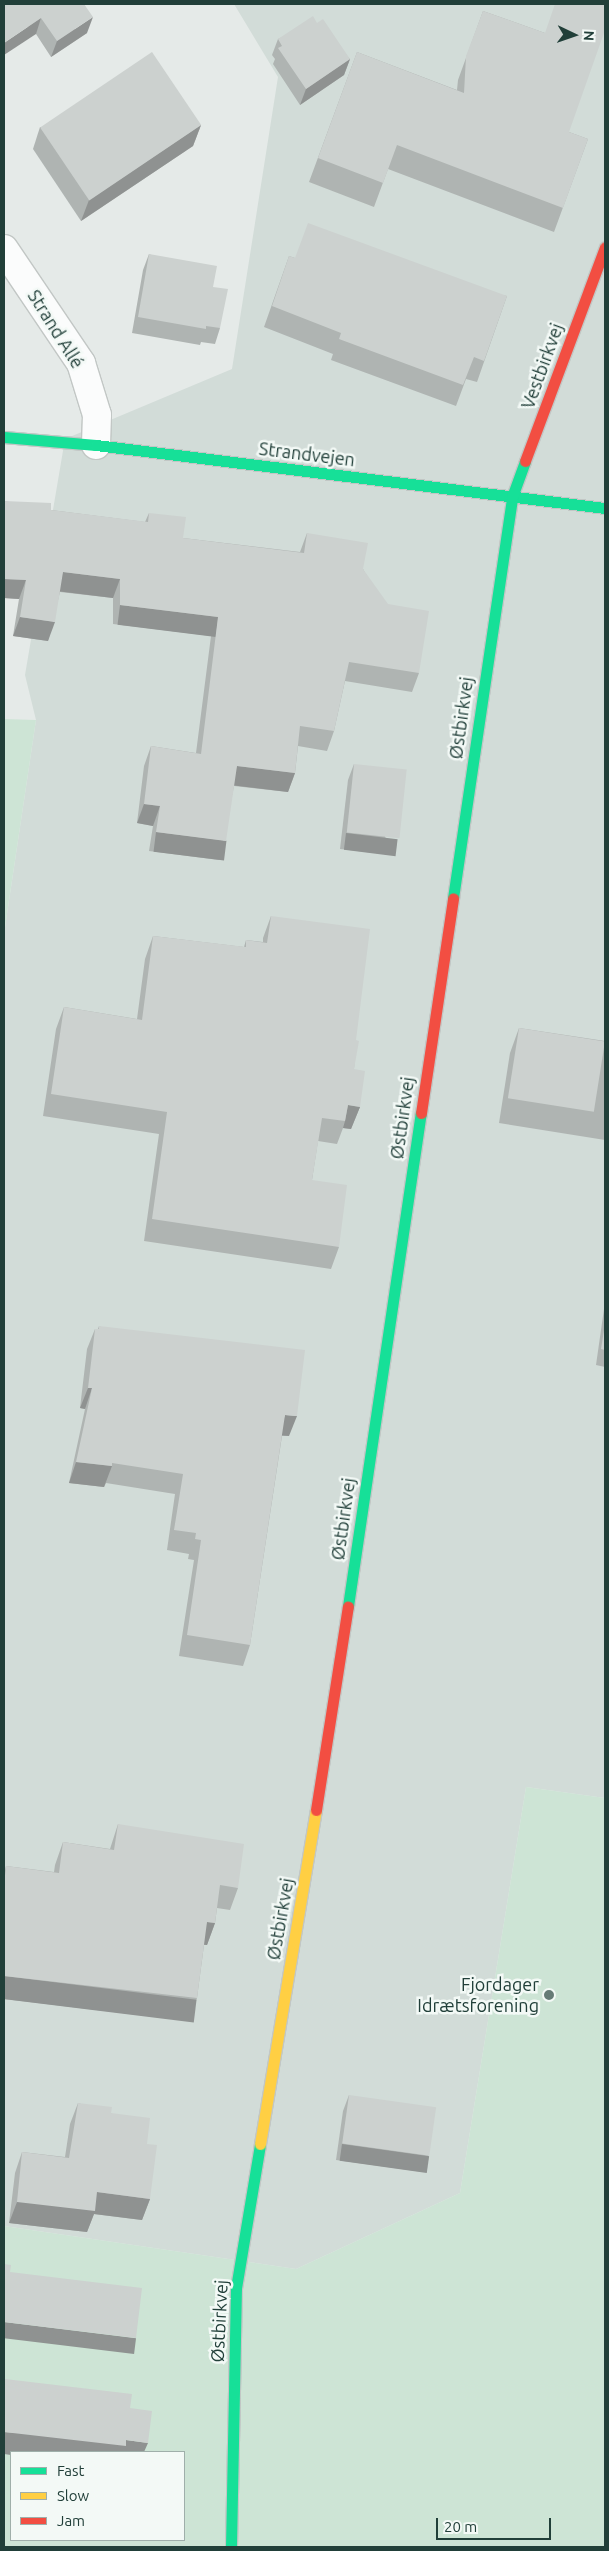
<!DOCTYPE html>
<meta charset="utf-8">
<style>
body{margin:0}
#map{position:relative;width:609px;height:2551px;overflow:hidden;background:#e5eae8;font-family:Ubuntu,sans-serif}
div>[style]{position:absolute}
.built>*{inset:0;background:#d2dcd8}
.green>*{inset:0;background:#cde4d5}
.roads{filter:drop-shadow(1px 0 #c2c7c5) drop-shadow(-1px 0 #c2c7c5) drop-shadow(0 1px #c2c7c5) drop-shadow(0 -1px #c2c7c5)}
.street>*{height:28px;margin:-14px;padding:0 14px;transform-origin:14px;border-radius:14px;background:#fbfcfc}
.fast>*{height:11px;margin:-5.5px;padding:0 5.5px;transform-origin:5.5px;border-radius:5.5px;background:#16e098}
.slow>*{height:11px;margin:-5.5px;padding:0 5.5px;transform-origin:5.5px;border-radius:5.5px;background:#ffcf43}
.jam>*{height:11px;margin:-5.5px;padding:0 5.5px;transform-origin:5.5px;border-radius:5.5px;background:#f24e42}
.wall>*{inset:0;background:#afb4b2}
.shaded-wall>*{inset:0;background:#8f9291;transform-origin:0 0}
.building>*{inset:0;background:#ccd1cf;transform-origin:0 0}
.dots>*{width:14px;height:14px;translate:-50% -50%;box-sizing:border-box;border:2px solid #f3f9f6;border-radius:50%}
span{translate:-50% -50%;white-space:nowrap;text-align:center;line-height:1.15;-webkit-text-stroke:5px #f3f9f6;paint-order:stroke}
.street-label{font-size:18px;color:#213f39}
.poi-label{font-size:18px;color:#213f39}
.right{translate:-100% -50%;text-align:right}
.frame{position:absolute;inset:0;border:5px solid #213f39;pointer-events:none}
.legend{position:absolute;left:10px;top:2451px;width:175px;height:90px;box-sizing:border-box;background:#f3f9f6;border:1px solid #9fafaa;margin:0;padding:6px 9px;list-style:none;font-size:15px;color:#213f39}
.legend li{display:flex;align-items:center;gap:10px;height:25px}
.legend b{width:25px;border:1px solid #9fafaa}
.north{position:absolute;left:549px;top:10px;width:50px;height:50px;-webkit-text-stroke:4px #f3f9f6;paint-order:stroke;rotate:93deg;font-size:14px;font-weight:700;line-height:20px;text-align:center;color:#213f39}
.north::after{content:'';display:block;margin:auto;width:18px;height:22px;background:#213f39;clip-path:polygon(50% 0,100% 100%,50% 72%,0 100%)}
.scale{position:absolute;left:436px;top:2518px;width:115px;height:22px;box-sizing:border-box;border:2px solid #213f39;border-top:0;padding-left:6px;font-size:15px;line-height:18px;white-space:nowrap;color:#213f39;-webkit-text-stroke:4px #f3f9f6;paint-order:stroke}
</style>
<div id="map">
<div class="built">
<i style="clip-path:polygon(234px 4px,605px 4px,605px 1798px,526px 1787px,460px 2193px,296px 2269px,4px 2226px,4px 934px,36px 720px,25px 675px,65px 439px,232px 369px,278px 77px)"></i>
</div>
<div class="green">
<i style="clip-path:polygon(4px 719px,36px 720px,4px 934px)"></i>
<i style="clip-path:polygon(evenodd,526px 1787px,605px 1798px,605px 2547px,4px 2547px,4px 2226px,296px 2269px,460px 2193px,526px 1787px,11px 2452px,184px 2452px,184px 2540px,11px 2540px,11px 2452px)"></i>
</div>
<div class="roads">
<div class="street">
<i style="left:4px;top:249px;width:138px;rotate:56deg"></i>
<i style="left:81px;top:363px;width:54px;rotate:72.9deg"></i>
<i style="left:97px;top:415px;width:30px;rotate:92deg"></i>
</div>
<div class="fast">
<i style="left:4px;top:437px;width:92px;rotate:5deg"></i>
<i style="left:96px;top:445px;width:513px;rotate:7.06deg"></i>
<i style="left:453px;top:898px;width:405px;rotate:-81.6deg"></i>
<i style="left:512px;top:497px;width:38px;rotate:-70deg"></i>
<i style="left:348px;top:1606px;width:498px;rotate:-81.6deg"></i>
<i style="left:231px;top:2547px;width:259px;rotate:-88.9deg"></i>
<i style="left:236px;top:2288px;width:146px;rotate:-80.5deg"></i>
</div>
<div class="slow">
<i style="left:260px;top:2144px;width:339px;rotate:-80.5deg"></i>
</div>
<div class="jam">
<i style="left:525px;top:461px;width:228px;rotate:-69.5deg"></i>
<i style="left:421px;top:1113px;width:217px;rotate:-81.5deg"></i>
<i style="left:316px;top:1810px;width:206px;rotate:-81.1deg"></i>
</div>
</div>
<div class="wall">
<i style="clip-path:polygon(4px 4px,87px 33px,51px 57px,36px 34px)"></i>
<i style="clip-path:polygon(483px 11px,545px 33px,569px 132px,588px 139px,554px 232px,388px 169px,374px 207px,309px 182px,357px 52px,457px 90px,458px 80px)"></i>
<i style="clip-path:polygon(317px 23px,350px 59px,344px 75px,300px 105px,273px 64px,275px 59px,272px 55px,278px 39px)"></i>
<i style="clip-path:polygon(201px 125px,193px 146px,81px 221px,33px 149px,40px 127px)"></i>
<i style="clip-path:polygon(149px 254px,213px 287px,220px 328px,215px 344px,201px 342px,200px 345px,132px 333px,143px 270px)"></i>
<i style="clip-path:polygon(289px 256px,295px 258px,507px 296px,477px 382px,466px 379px,456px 406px,331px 360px,333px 354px,264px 327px)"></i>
<i style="clip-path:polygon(4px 501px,51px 510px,145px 522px,149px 513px,183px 538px,300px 552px,307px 533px,363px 569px,419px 673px,412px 692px,345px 681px,334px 731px,327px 751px,298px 746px,295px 773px,288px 792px,234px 786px,219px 860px,149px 851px,153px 826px,137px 823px,144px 766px,151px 746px,196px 753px,211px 636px,113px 624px,113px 598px,60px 592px,48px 641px,13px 636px,19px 599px,4px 598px)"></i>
<i style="clip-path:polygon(354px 764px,393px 855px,340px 849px,348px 780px)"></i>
<i style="clip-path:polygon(271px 916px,356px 1040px,354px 1069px,360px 1107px,351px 1129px,343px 1128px,337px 1144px,318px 1141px,312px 1180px,339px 1247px,331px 1269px,144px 1241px,159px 1134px,43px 1116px,56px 1029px,64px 1007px,137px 1019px,145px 959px,153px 936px,244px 947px,246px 940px,263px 942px,263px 938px)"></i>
<i style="clip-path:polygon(519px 1028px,605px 1041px,605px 1140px,499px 1123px,510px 1053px)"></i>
<i style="clip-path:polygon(605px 1302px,605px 1367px,596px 1365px)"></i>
<i style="clip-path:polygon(99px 1326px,289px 1436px,282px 1436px,250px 1645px,243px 1666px,179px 1656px,194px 1560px,188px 1559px,189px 1554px,167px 1550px,175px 1494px,106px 1483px,104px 1487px,69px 1483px,85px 1409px,80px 1408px,87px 1349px,95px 1329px,98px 1329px)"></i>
<i style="clip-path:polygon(118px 1824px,238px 1888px,230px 1910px,217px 1908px,215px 1923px,207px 1945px,204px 1945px,197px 1998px,189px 2021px,4px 1999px,4px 1874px,6px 1866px,54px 1872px,55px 1865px,63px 1842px,110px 1849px)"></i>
<i style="clip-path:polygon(349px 2095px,429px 2156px,423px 2172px,336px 2160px,343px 2111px)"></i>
<i style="clip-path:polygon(78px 2103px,111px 2113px,147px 2144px,150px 2199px,142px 2220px,94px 2214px,87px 2232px,9px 2223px,15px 2173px,22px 2152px,65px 2157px,70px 2124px)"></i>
</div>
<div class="shaded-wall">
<i style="clip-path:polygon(93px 17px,87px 33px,51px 57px,57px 41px)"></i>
<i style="clip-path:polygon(41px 18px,36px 34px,4px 55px,4px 43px)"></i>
<i style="clip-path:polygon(350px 59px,344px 75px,300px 105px,306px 89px)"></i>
<i style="clip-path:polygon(201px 125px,193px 146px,81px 221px,89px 200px)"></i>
<i style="clip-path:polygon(63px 572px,120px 579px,113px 598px,56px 591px)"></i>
<i style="clip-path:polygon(4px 579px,26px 580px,19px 599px,4px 598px)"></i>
<i style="left:120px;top:605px;width:99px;height:20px;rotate:7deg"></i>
<i style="clip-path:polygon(20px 617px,55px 622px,48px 641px,13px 636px)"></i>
<i style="clip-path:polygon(237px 766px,295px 773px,288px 792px,230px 785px)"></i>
<i style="clip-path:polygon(144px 804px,160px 806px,153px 826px,137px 823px)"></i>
<i style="left:156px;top:832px;width:71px;height:20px;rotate:7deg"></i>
<i style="left:346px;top:833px;width:52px;height:17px;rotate:7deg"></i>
<i style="clip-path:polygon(348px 1105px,360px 1107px,351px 1129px,343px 1128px,345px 1121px)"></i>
<i style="clip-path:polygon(88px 1388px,92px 1388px,85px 1409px,80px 1408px)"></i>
<i style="clip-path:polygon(285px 1415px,297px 1416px,289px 1436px,278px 1435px)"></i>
<i style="clip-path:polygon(76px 1462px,112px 1466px,104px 1487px,69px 1483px)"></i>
<i style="clip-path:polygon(207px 1922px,215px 1923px,207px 1945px,199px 1944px)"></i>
<i style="left:4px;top:1976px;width:194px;height:23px;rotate:7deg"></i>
<i style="left:342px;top:2144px;width:88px;height:17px;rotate:8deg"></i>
<i style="clip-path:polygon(97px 2192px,150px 2199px,142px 2220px,94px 2214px,87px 2232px,9px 2223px,17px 2202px)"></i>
<i style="left:4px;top:2322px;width:133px;height:16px;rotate:7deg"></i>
<i style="clip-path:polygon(4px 2432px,126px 2440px,148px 2443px,144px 2452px,11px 2452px,11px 2455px,4px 2454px)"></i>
</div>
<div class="building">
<i style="clip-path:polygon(4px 4px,84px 4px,93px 17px,57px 41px,41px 18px,4px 43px)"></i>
<i style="clip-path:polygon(555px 4px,605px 4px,605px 30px,569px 132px,588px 139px,563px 208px,397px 145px,383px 183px,318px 158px,357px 52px,464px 93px,466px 56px,483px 11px,545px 33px)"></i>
<i style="clip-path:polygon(313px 16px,317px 23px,323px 19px,350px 59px,306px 89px,278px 48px,282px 46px,278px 39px)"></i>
<i style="left:152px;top:52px;width:88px;height:135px;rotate:56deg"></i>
<i style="clip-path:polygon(308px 223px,507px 296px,484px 361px,474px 357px,463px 385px,339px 339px,341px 333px,272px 306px,289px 256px,295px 258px)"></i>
<i style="clip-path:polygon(149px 254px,217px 266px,213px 287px,228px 289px,220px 328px,206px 326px,206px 329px,138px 317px)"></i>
<i style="clip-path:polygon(4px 501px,51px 503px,51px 510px,148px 522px,149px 513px,186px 517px,183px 538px,304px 553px,307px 533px,368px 543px,363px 569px,388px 604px,429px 611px,419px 673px,349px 662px,334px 731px,300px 726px,295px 773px,237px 766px,226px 841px,156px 832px,160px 806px,144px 804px,151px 746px,201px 754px,218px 617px,120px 605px,120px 579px,63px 572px,55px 622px,20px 617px,26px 580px,4px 579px)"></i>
<i style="left:354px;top:764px;width:53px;height:69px;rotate:6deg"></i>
<i style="clip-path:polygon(271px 916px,370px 929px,356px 1040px,359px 1041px,354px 1069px,365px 1071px,360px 1107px,348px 1105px,345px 1121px,322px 1118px,312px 1180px,347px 1185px,339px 1247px,152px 1219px,167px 1112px,51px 1094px,64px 1007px,142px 1020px,153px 936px,246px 947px,246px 940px,267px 943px)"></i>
<i style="left:519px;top:1028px;width:87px;height:71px;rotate:9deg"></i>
<i style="clip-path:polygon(605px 1324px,605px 1350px,601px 1349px)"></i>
<i style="clip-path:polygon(99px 1326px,305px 1350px,297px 1416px,285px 1415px,250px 1645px,187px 1635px,201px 1540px,195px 1539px,196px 1533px,174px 1530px,183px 1474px,112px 1463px,112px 1466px,76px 1462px,92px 1388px,88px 1388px,95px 1329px,99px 1329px)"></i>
<i style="clip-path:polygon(118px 1824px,244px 1844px,238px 1888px,220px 1885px,215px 1923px,207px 1922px,197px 1998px,4px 1976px,4px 1885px,6px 1866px,59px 1873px,63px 1842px,114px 1850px)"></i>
<i style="left:349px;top:2095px;width:88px;height:49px;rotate:8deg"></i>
<i style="clip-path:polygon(78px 2103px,112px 2107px,111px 2113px,150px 2118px,147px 2144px,157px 2145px,150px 2199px,97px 2192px,95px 2211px,17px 2202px,22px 2152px,69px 2158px)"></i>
<i style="clip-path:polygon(4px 2264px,11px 2265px,10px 2272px,142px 2288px,136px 2338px,4px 2322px)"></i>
<i style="clip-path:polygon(5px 2379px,132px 2394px,130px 2408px,152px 2411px,148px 2443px,126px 2440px,126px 2446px,4px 2432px,4px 2383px,5px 2384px)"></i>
</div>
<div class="dots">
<i style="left:549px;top:1995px;background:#667b76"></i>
</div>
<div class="street-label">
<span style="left:56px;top:329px;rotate:58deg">Strand Allé</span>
<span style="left:542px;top:366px;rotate:-70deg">Vestbirkvej</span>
<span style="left:307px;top:454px;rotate:7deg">Strandvejen</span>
<span style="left:461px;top:718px;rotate:-82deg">Østbirkvej</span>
<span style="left:402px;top:1118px;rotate:-82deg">Østbirkvej</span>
<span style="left:343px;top:1519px;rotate:-82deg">Østbirkvej</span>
<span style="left:280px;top:1919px;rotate:-80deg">Østbirkvej</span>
<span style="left:219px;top:2321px;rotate:-87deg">Østbirkvej</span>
</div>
<div class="poi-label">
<span class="right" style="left:539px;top:1995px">Fjordager<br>Idrætsforening</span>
</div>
<div class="frame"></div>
<ul class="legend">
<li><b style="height:6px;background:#16e098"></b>Fast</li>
<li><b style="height:6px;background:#ffcf43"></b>Slow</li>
<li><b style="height:6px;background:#f24e42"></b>Jam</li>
</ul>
<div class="north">N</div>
<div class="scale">20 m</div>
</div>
